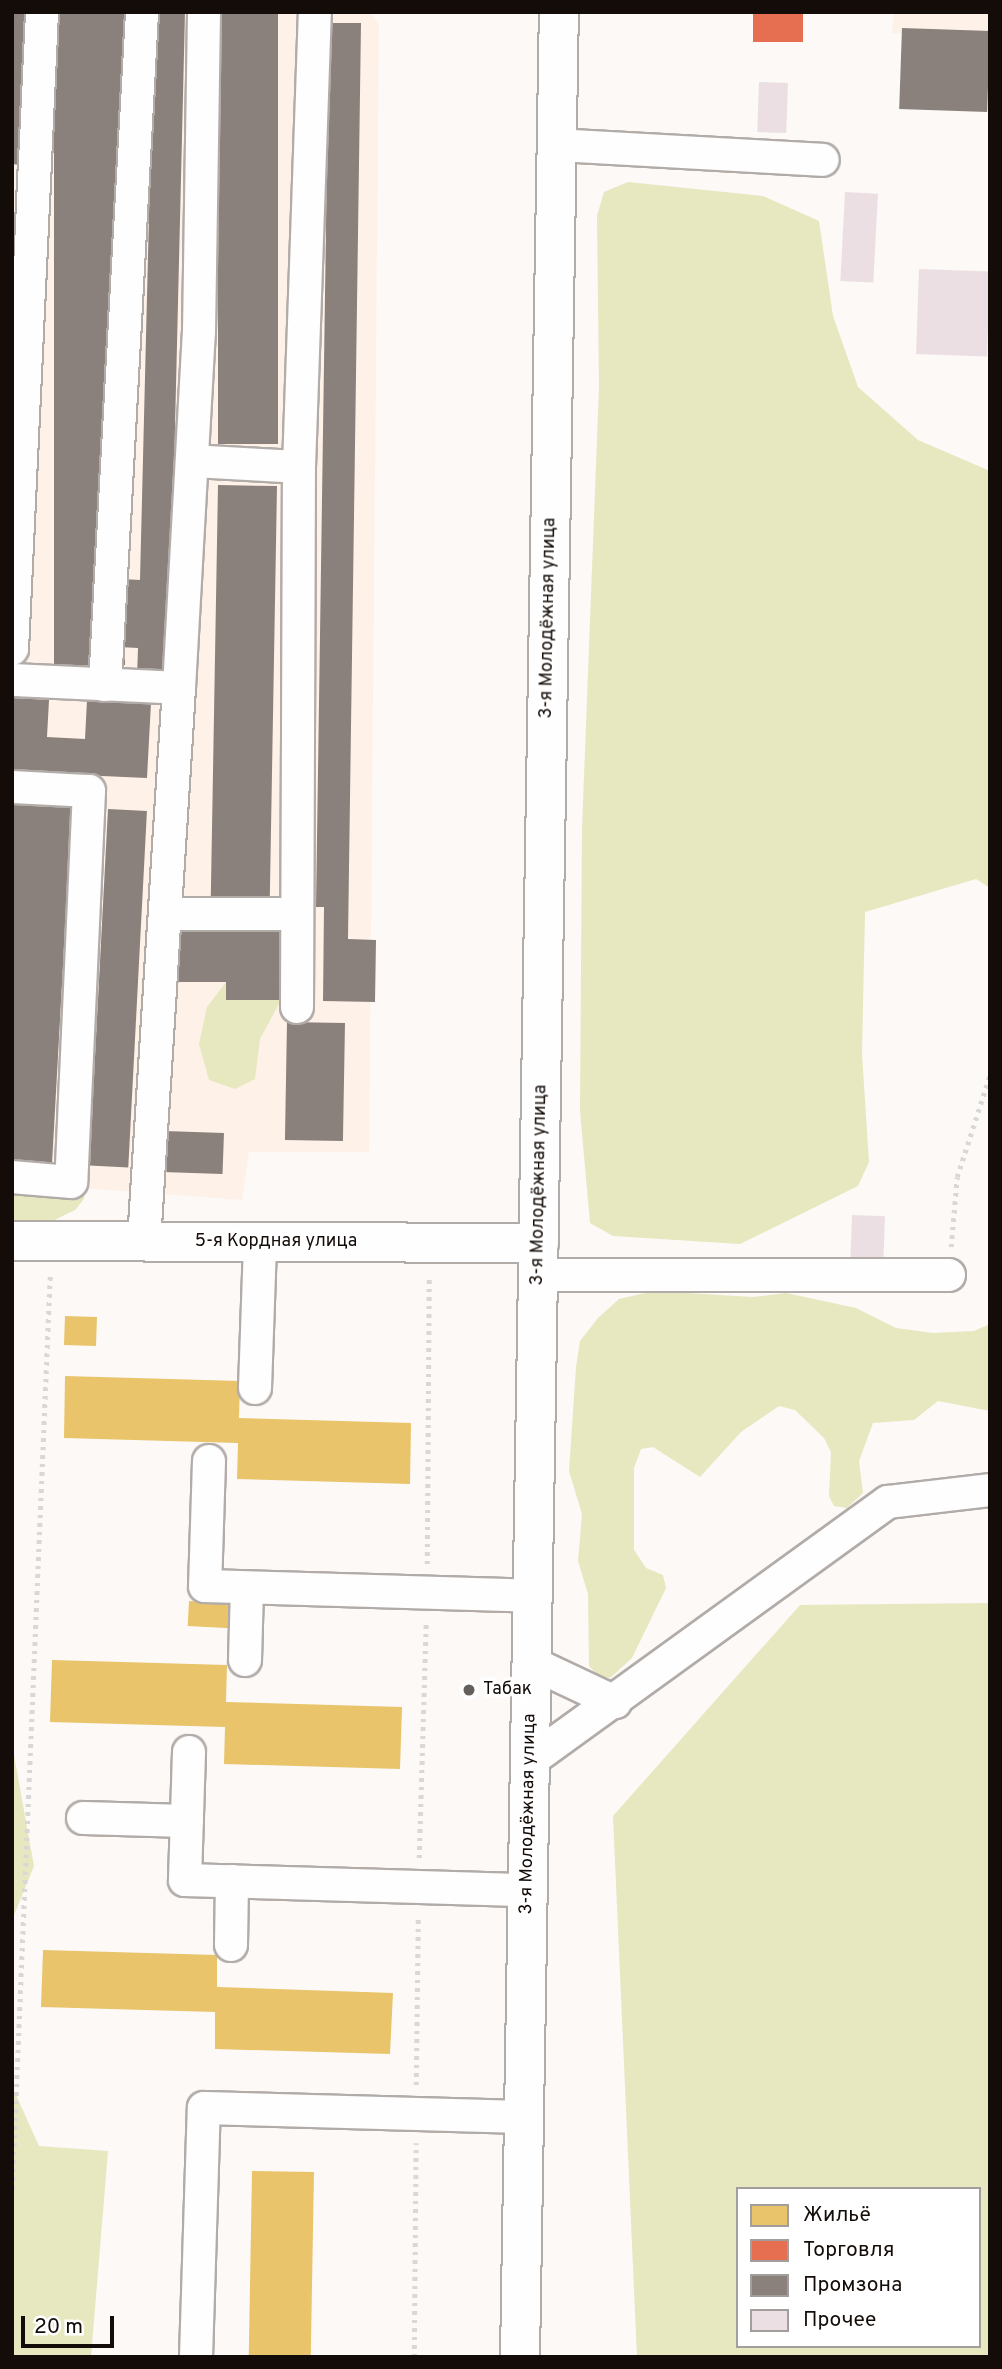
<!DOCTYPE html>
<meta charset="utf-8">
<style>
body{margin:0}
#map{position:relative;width:1002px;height:2369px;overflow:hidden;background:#fcf9f7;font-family:Overpass,sans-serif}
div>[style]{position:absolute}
.industrial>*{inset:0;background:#fef1e8}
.green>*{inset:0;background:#e7e7c0}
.homes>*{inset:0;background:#e9c46a;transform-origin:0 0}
.shops>*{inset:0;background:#e76f51;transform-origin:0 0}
.industry>*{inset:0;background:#8a817c;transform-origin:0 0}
.building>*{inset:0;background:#ebdfe3;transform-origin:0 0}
.path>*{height:4.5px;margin-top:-2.25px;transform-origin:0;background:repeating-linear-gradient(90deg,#d9d8d7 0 3.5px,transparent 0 8.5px)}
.roads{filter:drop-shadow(2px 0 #b2aca9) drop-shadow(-2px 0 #b2aca9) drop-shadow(0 2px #b2aca9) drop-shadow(0 -2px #b2aca9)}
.minor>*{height:32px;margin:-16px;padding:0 16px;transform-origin:16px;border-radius:16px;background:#fffefe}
.major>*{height:38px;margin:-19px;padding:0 19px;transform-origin:19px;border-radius:19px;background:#fffefe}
.dots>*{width:19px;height:19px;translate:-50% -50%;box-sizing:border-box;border:4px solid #fff;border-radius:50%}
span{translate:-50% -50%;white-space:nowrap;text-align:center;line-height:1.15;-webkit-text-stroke:7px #fff;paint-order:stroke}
.street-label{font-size:18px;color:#140c08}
.poi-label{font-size:18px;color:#140c08}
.left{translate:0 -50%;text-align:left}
.frame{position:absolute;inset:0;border:14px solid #140c08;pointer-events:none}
.legend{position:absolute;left:736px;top:2187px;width:245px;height:161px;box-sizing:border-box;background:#fff;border:2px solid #a19e9c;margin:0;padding:9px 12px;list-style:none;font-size:21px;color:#140c08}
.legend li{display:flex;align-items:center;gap:14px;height:35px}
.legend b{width:35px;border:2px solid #a19e9c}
.scale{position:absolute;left:21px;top:2316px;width:93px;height:32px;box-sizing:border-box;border:4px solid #140c08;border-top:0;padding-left:9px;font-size:21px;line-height:24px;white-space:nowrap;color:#140c08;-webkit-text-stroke:5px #fff;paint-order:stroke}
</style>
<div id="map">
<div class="industrial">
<i style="clip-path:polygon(12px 12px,370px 12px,379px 24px,369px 1152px,249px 1152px,242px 1200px,12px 1183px)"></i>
<i style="clip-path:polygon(894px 12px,990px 12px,990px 40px,892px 33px)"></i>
</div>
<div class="green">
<i style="clip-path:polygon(628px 182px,763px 196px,819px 221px,833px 316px,858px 387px,918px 440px,990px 471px,990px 888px,976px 879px,865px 912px,862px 1054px,869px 1162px,858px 1186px,740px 1244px,613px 1236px,590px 1223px,580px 1111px,582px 829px,599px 387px,597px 216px,604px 192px)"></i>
<i style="clip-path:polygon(226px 982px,226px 1000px,281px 1000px,260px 1039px,255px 1079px,235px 1089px,209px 1080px,199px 1044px,207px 1007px)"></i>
<i style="clip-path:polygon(12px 1162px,52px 1164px,67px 1170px,85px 1184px,84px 1199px,75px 1210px,36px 1229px,12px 1230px)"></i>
<i style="clip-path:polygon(654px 1291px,753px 1297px,786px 1293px,856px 1308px,896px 1328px,933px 1333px,974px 1331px,990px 1324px,990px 1411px,938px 1401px,914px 1420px,873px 1423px,859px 1461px,863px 1493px,847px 1508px,834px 1506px,829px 1496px,831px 1452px,824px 1438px,795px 1410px,779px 1406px,741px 1432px,700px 1477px,653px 1447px,641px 1449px,634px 1468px,634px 1550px,646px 1568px,663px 1575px,666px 1588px,632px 1658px,610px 1678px,598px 1676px,589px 1666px,588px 1594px,578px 1561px,582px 1514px,569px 1471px,576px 1367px,580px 1341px,598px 1318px,619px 1299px)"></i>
<i style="clip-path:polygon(evenodd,990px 1603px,990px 2357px,637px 2357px,613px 1816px,800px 1605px,990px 1603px,738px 2189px,979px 2189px,979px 2346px,738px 2346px,738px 2189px)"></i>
<i style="clip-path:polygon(12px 1744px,34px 1866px,12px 1920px)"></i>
<i style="clip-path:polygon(12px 2086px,39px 2146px,108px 2151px,91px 2357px,12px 2357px)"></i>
</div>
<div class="homes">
<i style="left:65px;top:1316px;width:32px;height:29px;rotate:2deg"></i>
<i style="clip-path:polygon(65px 1376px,240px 1381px,239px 1418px,411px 1423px,410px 1484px,237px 1479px,238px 1443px,64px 1438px)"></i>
<i style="left:189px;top:1601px;width:43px;height:25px;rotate:3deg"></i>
<i style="clip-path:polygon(52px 1660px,227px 1665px,226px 1702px,402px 1707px,400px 1769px,224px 1764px,225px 1727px,50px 1722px)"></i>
<i style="clip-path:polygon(43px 1950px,217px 1955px,217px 1987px,393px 1993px,390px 2054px,215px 2049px,215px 2012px,41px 2007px)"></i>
<i style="left:252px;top:2171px;width:62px;height:186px;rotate:1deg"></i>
</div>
<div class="shops">
<i style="left:753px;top:12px;width:50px;height:30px"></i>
<i style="left:462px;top:1684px;width:13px;height:13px"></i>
</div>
<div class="industry">
<i style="clip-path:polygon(12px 12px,26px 12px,20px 165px,12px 164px)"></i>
<i style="left:54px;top:12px;width:71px;height:653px"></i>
<i style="clip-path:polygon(154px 12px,185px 12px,169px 677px,137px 676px,138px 648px,119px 647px,121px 579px,140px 580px)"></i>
<i style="left:218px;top:12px;width:60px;height:432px"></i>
<i style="clip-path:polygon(329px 23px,361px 23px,348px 939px,376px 940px,375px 1002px,323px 1001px,324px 907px,316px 907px)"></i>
<i style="left:902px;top:28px;width:88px;height:81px;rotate:2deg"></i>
<i style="left:218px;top:485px;width:59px;height:415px;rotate:1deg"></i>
<i style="clip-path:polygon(12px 698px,49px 700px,47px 737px,85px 739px,87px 700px,151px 703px,147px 778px,12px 772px)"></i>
<i style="clip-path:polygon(12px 800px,72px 803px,52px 1164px,12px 1162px)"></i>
<i style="left:108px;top:809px;width:39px;height:357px;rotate:3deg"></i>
<i style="clip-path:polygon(171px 922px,282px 923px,281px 1000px,226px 1000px,226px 982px,171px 982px)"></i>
<i style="left:287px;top:1022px;width:58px;height:118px;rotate:1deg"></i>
<i style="left:164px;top:1131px;width:60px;height:41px;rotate:2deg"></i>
</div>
<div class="building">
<i style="left:759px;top:82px;width:29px;height:50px;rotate:2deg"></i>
<i style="left:845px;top:192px;width:33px;height:89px;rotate:3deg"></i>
<i style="left:919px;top:269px;width:71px;height:85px;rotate:2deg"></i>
<i style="left:852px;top:1215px;width:33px;height:56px;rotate:2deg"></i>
</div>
<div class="path">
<i style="left:951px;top:1247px;width:70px;rotate:-85.1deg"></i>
<i style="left:957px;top:1177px;width:107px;rotate:-72.1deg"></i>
<i style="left:427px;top:1564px;width:289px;rotate:-89.6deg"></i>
<i style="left:419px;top:1858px;width:236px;rotate:-88.3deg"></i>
<i style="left:416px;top:2085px;width:170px;rotate:-89.3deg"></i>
<i style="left:12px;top:2189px;width:917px;rotate:-87.62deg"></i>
<i style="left:414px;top:2357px;width:214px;rotate:-89.5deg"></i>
</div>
<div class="roads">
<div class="minor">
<i style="left:557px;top:145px;width:266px;rotate:3.2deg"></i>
<i style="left:192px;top:461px;width:107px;rotate:3.2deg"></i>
<i style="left:12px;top:649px;width:638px;rotate:-87.3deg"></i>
<i style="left:12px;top:680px;width:167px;rotate:2.7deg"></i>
<i style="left:179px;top:688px;width:554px;rotate:93.62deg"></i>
<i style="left:105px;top:685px;width:674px;rotate:-86.85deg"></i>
<i style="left:179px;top:688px;width:357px;rotate:-86.8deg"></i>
<i style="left:199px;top:332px;width:320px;rotate:-89.1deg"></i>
<i style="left:12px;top:787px;width:77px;rotate:3deg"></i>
<i style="left:89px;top:791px;width:391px;rotate:92.6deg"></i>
<i style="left:71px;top:1182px;width:59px;rotate:-175.2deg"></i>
<i style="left:165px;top:914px;width:132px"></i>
<i style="left:297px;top:1007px;width:540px;rotate:-89.79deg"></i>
<i style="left:299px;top:467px;width:455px;rotate:-88deg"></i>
<i style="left:539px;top:1275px;width:410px"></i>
<i style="left:255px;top:1388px;width:146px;rotate:-88deg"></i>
<i style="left:209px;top:1461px;width:125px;rotate:91.8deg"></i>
<i style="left:205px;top:1586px;width:328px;rotate:1.7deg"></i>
<i style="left:245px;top:1660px;width:72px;rotate:-88.4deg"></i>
<i style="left:532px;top:1663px;width:92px;rotate:25.2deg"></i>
<i style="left:189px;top:1752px;width:128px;rotate:91.8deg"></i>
<i style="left:185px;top:1880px;width:343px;rotate:1.7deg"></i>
<i style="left:530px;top:1761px;width:442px;rotate:-35.9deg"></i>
<i style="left:888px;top:1502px;width:103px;rotate:-6.7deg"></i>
<i style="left:83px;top:1818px;width:104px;rotate:1.7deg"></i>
<i style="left:231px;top:1945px;width:64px;rotate:-89.1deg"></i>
<i style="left:196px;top:2357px;width:249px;rotate:-88.2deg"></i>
<i style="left:204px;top:2108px;width:320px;rotate:1.6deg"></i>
</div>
<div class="major">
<i style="left:12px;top:1241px;width:527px;rotate:0.22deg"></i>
<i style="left:520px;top:2357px;width:2345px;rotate:-89.05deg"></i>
</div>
</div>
<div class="dots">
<i style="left:469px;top:1690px;background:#655f5c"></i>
</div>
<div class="street-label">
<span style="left:549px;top:618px;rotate:-89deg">3-я Молодёжная улица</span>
<span style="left:540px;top:1185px;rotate:-89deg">3-я Молодёжная улица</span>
<span style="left:276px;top:1242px">5-я Кордная улица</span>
<span style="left:529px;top:1814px;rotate:-89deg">3-я Молодёжная улица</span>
</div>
<div class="poi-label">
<span class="left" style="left:483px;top:1690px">Табак</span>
</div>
<div class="frame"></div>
<ul class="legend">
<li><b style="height:19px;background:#e9c46a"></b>Жильё</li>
<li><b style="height:19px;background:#e76f51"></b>Торговля</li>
<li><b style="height:19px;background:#8a817c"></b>Промзона</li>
<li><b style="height:19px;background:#ebdfe3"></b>Прочее</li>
</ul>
<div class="scale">20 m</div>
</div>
